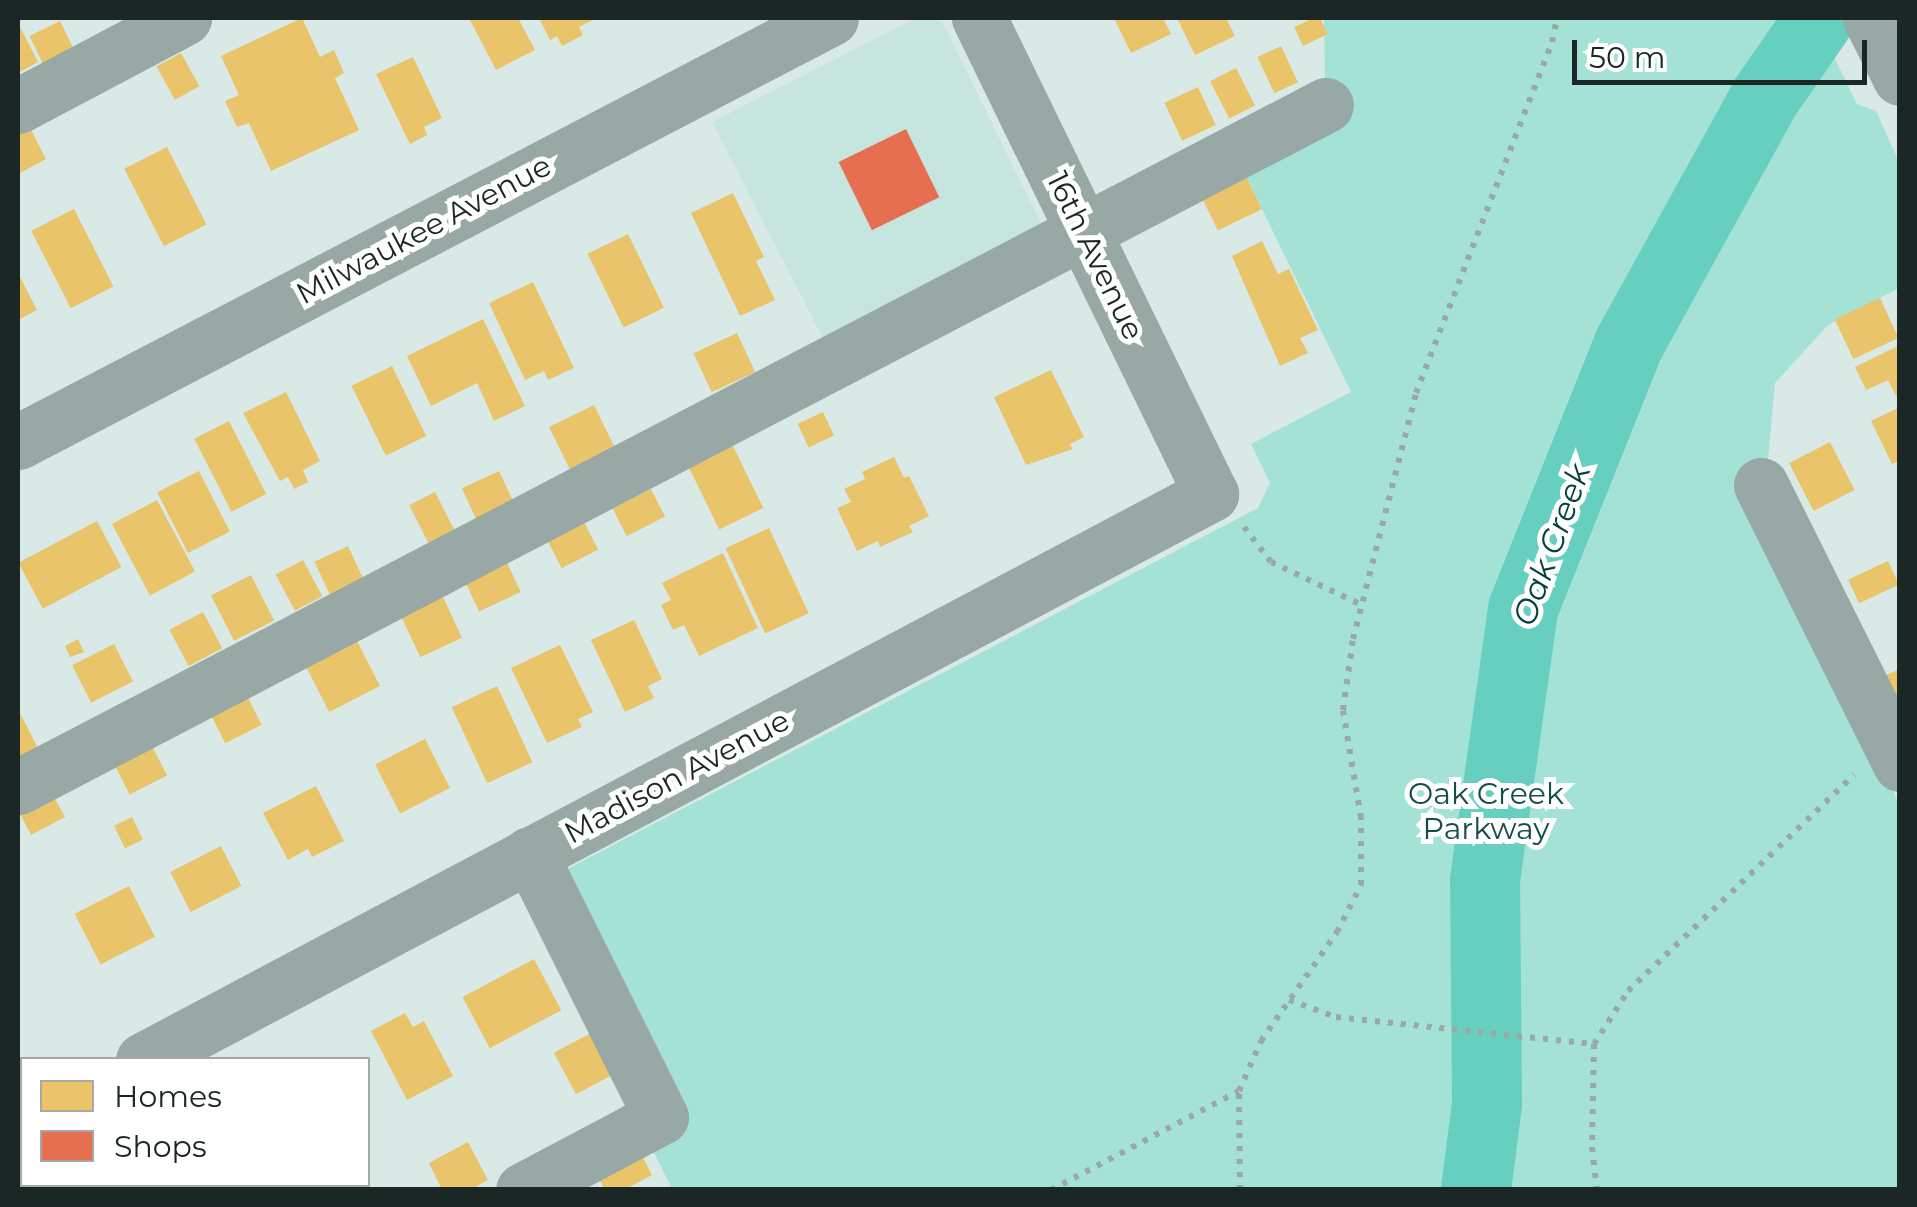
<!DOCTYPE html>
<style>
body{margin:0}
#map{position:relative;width:1917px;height:1207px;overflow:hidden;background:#d9eae6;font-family:Montserrat,sans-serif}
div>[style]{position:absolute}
.built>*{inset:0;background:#c7e5df}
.green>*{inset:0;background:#a4e2d6}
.homes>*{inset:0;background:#e9c46a;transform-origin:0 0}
.shops>*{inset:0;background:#e76f51;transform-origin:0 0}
.river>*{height:70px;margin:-35px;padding:0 35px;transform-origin:35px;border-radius:35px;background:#67cfc0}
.path>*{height:6px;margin-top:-3px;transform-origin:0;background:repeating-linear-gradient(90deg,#9aa9a5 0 5px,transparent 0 13px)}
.minor>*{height:55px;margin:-27.5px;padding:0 27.5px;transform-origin:27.5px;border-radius:27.5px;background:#97a8a5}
span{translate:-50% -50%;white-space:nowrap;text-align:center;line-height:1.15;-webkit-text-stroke:10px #fff;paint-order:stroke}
.street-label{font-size:30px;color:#1b2724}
.park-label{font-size:30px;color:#154e45}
.water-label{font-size:32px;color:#024239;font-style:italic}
.frame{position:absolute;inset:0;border:20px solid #1b2724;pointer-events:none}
.legend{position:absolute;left:20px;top:1057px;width:350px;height:130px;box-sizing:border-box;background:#fff;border:2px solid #a4a9a7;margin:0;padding:12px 18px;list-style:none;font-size:30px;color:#1b2724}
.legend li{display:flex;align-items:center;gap:20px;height:50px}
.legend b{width:50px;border:2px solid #a4a9a7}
.scale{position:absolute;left:1572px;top:40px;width:295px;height:45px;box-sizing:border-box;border:5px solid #1b2724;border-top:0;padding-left:12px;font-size:30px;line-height:35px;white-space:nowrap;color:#1b2724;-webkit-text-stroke:8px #fff;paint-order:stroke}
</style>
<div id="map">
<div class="built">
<i style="clip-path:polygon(916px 18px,934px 18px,943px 23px,1048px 238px,830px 352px,712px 122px)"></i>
</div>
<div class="green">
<i style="clip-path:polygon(1324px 18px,1815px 18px,1857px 104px,1876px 111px,1899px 162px,1899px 288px,1828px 325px,1775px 383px,1767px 472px,1899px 805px,1899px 1189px,672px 1189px,646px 1136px,552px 877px,1258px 508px,1270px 483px,1251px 444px,1351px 392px,1240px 164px,1325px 91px)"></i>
</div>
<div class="homes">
<i style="clip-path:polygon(302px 18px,320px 57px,334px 50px,344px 73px,335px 78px,359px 130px,271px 171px,249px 123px,237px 127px,225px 101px,239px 95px,221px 56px)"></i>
<i style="clip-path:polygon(469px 18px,518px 18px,535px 50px,496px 70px)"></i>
<i style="clip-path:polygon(539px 18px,596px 18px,579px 27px,583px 35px,562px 46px,557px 36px,550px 40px)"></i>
<i style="clip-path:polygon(1114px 18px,1163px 18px,1171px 34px,1131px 53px)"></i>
<i style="clip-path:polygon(1177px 18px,1226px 18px,1235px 36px,1195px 55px)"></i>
<i style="clip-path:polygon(1314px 18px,1320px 18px,1328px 34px,1303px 46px,1294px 27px)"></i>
<i style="left:60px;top:21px;width:37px;height:34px;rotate:64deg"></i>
<i style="clip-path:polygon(18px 23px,38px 62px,18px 73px)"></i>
<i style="left:1281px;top:46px;width:40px;height:26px;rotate:65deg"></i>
<i style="left:181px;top:53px;width:38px;height:28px;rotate:61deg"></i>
<i style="clip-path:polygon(413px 57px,442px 118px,424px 127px,427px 135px,410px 144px,376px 74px)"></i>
<i style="left:1236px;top:68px;width:42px;height:29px;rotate:63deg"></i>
<i style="left:1198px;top:87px;width:42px;height:37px;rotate:65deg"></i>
<i style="clip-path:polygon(25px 118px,46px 159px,18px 174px,18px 122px)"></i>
<i style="left:167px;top:147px;width:87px;height:48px;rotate:63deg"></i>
<i style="left:1240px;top:164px;width:50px;height:49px;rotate:64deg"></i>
<i style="clip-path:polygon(733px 193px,764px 257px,756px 261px,775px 300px,740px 316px,691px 213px)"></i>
<i style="left:74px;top:209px;width:87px;height:48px;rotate:63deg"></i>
<i style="left:628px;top:234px;width:82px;height:45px;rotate:64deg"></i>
<i style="clip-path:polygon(1262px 241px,1278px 274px,1289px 269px,1318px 330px,1300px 338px,1308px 353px,1280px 366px,1232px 256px)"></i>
<i style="clip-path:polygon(18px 273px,37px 310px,18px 320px)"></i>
<i style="clip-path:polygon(533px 282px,574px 368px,548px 380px,544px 371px,525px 380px,489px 303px)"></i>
<i style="left:1880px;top:298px;width:44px;height:50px;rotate:65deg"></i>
<i style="clip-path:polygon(483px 319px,525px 406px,494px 421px,477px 383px,431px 406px,407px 356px)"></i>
<i style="left:737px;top:333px;width:43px;height:48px;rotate:65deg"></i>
<i style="clip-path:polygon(1900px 345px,1900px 394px,1896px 396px,1888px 380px,1866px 390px,1855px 367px)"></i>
<i style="left:392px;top:366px;width:78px;height:45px;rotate:64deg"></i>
<i style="clip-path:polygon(1051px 370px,1084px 437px,1070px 444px,1073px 449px,1026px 465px,994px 397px)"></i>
<i style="clip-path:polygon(286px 392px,320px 461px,303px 470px,308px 482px,294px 489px,288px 477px,280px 481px,243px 413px)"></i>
<i style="left:594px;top:405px;width:55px;height:50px;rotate:64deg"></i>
<i style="clip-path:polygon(1900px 407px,1900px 461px,1892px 464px,1871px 421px)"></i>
<i style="left:823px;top:412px;width:26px;height:28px;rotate:65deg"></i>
<i style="left:229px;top:421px;width:82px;height:39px;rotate:63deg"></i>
<i style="left:1830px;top:442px;width:54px;height:46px;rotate:63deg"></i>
<i style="left:733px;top:446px;width:69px;height:49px;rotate:64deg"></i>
<i style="clip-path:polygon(894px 457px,904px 478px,909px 476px,929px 516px,909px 526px,913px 532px,880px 547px,878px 541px,857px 551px,837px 508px,851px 502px,844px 489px,865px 479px,862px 472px)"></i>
<i style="left:199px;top:471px;width:68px;height:47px;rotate:63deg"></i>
<i style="left:499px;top:471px;width:42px;height:41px;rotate:65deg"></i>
<i style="left:651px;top:489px;width:31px;height:43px;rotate:63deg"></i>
<i style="left:435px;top:492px;width:45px;height:29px;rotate:63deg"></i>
<i style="left:157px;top:500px;width:81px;height:51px;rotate:62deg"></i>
<i style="left:580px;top:514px;width:40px;height:41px;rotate:63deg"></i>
<i style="left:97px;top:521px;width:52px;height:89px;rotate:62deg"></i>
<i style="left:769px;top:528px;width:94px;height:48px;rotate:65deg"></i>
<i style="left:348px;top:546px;width:40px;height:37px;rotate:65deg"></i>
<i style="clip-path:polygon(723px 553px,758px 628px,699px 656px,684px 625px,673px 630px,661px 605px,671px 600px,662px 583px)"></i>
<i style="left:503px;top:554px;width:42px;height:46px;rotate:65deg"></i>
<i style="left:303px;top:560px;width:41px;height:31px;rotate:62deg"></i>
<i style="left:1888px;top:561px;width:26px;height:44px;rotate:65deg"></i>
<i style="left:251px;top:575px;width:51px;height:45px;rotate:63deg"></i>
<i style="left:443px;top:597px;width:45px;height:46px;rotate:65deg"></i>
<i style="left:203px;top:612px;width:41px;height:38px;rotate:62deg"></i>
<i style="clip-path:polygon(634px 620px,662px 679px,648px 686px,654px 698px,625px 712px,591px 640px)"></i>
<i style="left:355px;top:637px;width:55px;height:57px;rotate:63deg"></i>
<i style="clip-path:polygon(78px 639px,84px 652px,70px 657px,65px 646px)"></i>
<i style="left:114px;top:644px;width:42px;height:47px;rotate:63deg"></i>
<i style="clip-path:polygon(560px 645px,593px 712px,578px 719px,582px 727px,547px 743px,511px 668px)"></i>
<i style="clip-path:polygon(1900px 669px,1900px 710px,1884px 676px)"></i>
<i style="left:497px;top:686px;width:84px;height:50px;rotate:65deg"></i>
<i style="left:244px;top:690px;width:39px;height:41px;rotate:63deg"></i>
<i style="clip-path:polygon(18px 709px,42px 756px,18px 768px)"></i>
<i style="left:148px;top:738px;width:42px;height:42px;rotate:63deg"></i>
<i style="left:425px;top:739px;width:55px;height:56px;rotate:63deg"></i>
<i style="clip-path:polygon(316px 786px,344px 841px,312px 857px,308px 849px,288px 860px,263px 813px)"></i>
<i style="clip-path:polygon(49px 788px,65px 817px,31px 835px,18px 810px)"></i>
<i style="left:132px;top:817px;width:25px;height:20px;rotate:64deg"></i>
<i style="left:221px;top:846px;width:45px;height:57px;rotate:63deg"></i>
<i style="left:129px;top:886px;width:57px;height:61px;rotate:63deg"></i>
<i style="left:534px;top:959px;width:58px;height:81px;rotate:62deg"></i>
<i style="clip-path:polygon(405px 1013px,413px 1027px,424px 1021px,453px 1076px,407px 1100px,371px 1031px)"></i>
<i style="left:591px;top:1033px;width:47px;height:42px;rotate:62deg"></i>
<i style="clip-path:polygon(468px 1142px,488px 1180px,470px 1190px,442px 1190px,429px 1163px)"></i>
<i style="clip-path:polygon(636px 1144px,652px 1175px,624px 1190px,605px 1190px,593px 1167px)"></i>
<i style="clip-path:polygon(207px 1184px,258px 1184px,248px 1190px,210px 1190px)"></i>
</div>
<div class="shops">
<i style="left:906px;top:129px;width:76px;height:75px;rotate:64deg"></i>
</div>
<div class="river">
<i style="left:1476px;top:1190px;width:87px;rotate:-82.7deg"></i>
<i style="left:1487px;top:1104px;width:224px;rotate:-90.5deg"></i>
<i style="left:1485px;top:880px;width:274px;rotate:-82deg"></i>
<i style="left:1523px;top:609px;width:285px;rotate:-68.2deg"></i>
<i style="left:1629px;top:344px;width:280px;rotate:-61.1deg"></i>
<i style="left:1764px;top:99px;width:98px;rotate:-55.3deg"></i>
</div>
<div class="path">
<i style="left:1244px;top:527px;width:44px;rotate:52.4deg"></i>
<i style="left:1271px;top:562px;width:101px;rotate:25.3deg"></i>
<i style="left:1289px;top:1000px;width:50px;rotate:19.9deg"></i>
<i style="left:1336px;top:1017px;width:259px;rotate:6deg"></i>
<i style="left:1594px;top:1044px;width:103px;rotate:91.1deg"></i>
<i style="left:1592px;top:1147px;width:43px;rotate:83.4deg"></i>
<i style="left:1594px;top:1044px;width:63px;rotate:-57.3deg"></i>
<i style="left:1628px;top:991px;width:313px;rotate:-43.7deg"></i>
<i style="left:1051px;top:1190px;width:212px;rotate:-27.8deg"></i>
<i style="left:1240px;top:1190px;width:99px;rotate:-90.6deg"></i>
<i style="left:1239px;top:1091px;width:55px;rotate:-66.3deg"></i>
<i style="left:1261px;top:1041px;width:133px;rotate:-55.1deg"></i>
<i style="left:1337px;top:932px;width:53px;rotate:-62.9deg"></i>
<i style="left:1361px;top:885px;width:67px;rotate:-90deg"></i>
<i style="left:1361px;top:818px;width:109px;rotate:-99.5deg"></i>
<i style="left:1343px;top:710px;width:72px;rotate:-82deg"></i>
<i style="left:1353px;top:639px;width:254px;rotate:-75.6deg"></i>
<i style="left:1416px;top:393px;width:376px;rotate:-68.8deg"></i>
<i style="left:1552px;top:42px;width:25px;rotate:-78deg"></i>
</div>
<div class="minor">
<i style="left:1870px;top:18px;width:67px;rotate:63.4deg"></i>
<i style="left:18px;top:106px;width:188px;rotate:-27.9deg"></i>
<i style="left:18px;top:442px;width:917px;rotate:-27.54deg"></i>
<i style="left:1761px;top:485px;width:312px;rotate:63.5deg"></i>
<i style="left:18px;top:787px;width:1475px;rotate:-27.54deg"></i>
<i style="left:143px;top:1060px;width:1209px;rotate:-27.92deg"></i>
<i style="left:1211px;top:494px;width:530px;rotate:-115.98deg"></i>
<i style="left:18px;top:1126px;width:5px;rotate:-37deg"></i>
<i style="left:523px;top:1190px;width:156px;rotate:-27.9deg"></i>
<i style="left:661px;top:1117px;width:294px;rotate:-116.5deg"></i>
</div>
<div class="street-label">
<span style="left:424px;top:230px;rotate:-28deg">Milwaukee Avenue</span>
<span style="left:1095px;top:256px;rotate:64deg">16th Avenue</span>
<span style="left:677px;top:777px;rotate:-28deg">Madison Avenue</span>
</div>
<div class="park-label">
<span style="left:1486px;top:811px">Oak Creek<br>Parkway</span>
</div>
<div class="water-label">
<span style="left:1552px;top:545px;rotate:-70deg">Oak Creek</span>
</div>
<div class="frame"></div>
<ul class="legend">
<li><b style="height:28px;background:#e9c46a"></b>Homes</li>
<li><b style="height:28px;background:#e76f51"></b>Shops</li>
</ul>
<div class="scale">50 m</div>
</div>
